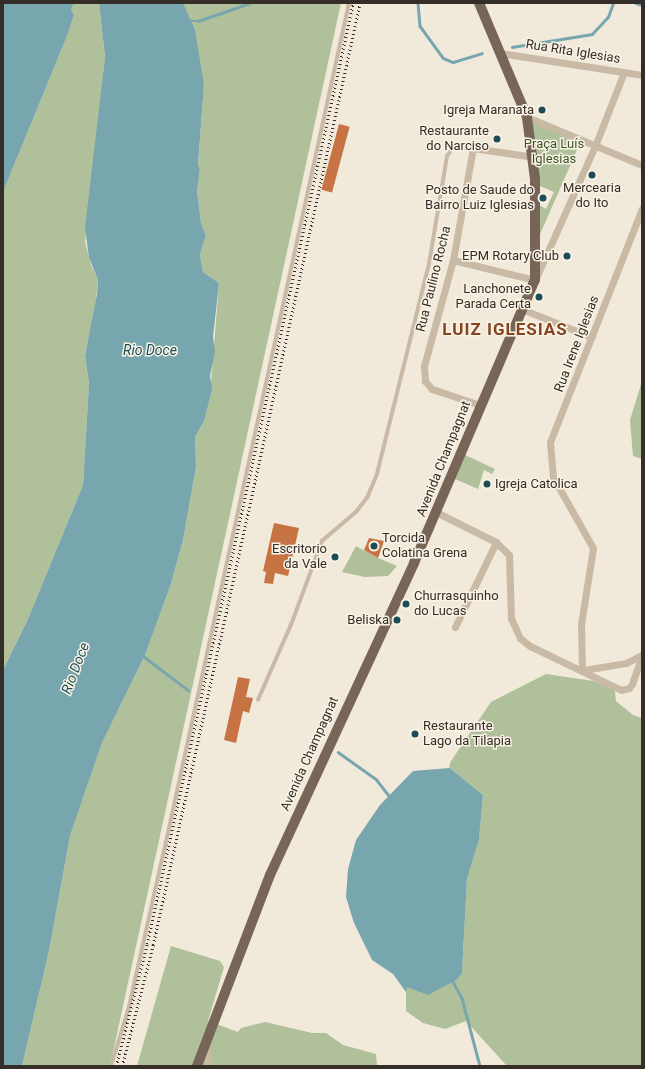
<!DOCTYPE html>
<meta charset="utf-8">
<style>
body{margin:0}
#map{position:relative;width:645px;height:1069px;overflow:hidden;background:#f1e9da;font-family:Roboto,sans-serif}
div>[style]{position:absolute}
.green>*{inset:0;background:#afc09a}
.water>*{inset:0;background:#78a6af}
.stream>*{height:2.5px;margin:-1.25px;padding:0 1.25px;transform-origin:1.25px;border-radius:1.25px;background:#78a6af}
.building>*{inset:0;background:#c77343;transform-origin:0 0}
.lane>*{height:3.5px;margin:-1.75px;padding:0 1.75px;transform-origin:1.75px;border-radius:1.75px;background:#c9baa6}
.street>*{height:7px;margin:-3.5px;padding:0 3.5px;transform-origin:3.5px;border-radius:3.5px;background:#c9baa6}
.primary>*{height:10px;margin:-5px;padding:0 5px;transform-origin:5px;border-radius:5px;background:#776658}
.rail>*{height:2.5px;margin-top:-1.25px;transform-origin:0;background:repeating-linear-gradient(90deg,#352d27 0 1px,transparent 0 4px)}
.dots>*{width:11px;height:11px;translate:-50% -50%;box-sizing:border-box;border:2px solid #f9f3e6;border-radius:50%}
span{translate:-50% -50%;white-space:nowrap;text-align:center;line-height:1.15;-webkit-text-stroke:3px #f9f3e6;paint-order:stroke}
.street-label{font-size:13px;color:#352d27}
.poi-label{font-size:13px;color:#352d27}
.right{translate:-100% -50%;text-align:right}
.left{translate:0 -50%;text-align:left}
.park-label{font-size:13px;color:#3f542a}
.water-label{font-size:14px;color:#1c4c57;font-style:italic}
.district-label{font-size:17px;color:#85441f;font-weight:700;letter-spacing:1px}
.frame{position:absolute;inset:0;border:4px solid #352d27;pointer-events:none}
</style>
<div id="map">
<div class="green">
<i style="clip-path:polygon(74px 3px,99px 3px,105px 57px,85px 242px,91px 265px,98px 280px,95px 308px,85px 356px,89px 385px,83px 485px,28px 619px,3px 670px,3px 192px,67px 36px,74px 15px,71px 10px)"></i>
<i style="clip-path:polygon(183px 3px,341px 3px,110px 1066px,22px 1066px,49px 951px,70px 836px,102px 743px,145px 655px,170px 587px,183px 540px,196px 467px,195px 437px,204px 421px,211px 382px,219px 283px,203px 272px,200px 254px,206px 235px,201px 223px,197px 191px,200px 170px,198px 164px,204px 85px)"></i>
<i style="clip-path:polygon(530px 121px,580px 143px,537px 241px,539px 205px,546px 209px,554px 192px,540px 186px)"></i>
<i style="clip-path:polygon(642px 381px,642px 459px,633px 456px,630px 420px)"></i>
<i style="clip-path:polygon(465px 455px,495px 469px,492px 474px,484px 470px,478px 489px,455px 479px)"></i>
<i style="clip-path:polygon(356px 546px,378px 558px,397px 566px,388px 576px,365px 577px,342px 572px)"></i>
<i style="clip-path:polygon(546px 674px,614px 684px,616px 701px,633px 715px,642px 718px,642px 1066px,507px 1066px,466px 1021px,445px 1029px,423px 1023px,406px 1011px,406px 987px,462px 973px,467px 879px,479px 840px,483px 795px,449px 767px,451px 761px,491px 702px)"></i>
<i style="clip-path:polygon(171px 946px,220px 961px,224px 967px,208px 1021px,238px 1032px,241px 1028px,265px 1022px,312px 1033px,326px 1033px,343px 1045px,376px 1054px,377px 1066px,137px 1066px)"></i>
</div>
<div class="water">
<i style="clip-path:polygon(3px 3px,74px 3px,71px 10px,74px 15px,67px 36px,3px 192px)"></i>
<i style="clip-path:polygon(99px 3px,183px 3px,195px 30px,204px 85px,198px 164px,200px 170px,197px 191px,201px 223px,206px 235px,200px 254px,203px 272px,219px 283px,213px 337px,215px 352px,210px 376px,212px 389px,204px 421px,195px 437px,196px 467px,183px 540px,170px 587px,145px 655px,102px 743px,70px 836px,49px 951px,22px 1066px,3px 1066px,3px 670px,28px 619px,83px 485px,89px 384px,85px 356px,97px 294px,98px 280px,89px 258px,85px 228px,105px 57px)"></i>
<i style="clip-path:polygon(450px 768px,483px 795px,479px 840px,467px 879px,462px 973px,456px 980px,428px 995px,407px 987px,406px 992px,393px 974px,372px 960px,354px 923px,346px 897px,348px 869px,356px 840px,380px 805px,413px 771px)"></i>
</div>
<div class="stream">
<i style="left:418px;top:3px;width:23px;rotate:85deg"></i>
<i style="left:420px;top:26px;width:39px;rotate:54deg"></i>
<i style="left:443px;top:58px;width:11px;rotate:22deg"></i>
<i style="left:453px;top:62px;width:30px;rotate:-17deg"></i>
<i style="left:636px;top:3px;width:6px;rotate:18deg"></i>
<i style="left:187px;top:21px;width:11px"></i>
<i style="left:198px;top:21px;width:55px;rotate:-19.1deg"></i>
<i style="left:512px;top:47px;width:81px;rotate:-9.2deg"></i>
<i style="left:592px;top:34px;width:23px;rotate:-47deg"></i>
<i style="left:608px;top:17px;width:15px;rotate:-70deg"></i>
<i style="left:142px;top:655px;width:58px;rotate:37.3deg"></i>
<i style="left:338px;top:752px;width:47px;rotate:35.4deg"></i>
<i style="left:376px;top:779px;width:24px;rotate:52deg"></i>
<i style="left:452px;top:980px;width:21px;rotate:61deg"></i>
<i style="left:462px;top:998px;width:70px;rotate:75.2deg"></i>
</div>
<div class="building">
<i style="left:339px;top:124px;width:11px;height:68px;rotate:15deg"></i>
<i style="clip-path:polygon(274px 523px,299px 528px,288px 576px,275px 573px,273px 584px,264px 583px,266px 572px,263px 571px)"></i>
<i style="clip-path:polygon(369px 538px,384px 541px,378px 558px,364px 550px)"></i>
<i style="clip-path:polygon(238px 677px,250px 679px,246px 697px,253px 698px,249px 713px,243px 711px,236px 743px,224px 740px)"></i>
</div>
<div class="lane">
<i style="left:258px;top:700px;width:82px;rotate:-66.3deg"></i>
<i style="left:291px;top:625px;width:90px;rotate:-69.7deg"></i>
<i style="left:322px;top:541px;width:45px;rotate:-40.5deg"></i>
<i style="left:356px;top:512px;width:18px;rotate:-52deg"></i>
<i style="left:367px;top:498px;width:26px;rotate:-67deg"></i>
<i style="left:377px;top:474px;width:216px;rotate:-76.1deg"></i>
<i style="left:429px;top:264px;width:109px;rotate:-80.5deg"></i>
<i style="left:447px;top:156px;width:10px;rotate:-53deg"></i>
<i style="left:453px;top:148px;width:20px"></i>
<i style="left:111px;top:1066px;width:62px;rotate:-73deg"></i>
<i style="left:129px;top:1007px;width:160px;rotate:-77.4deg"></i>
<i style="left:164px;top:851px;width:868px;rotate:-77.69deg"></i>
</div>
<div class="street">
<i style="left:500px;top:53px;width:144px;rotate:8.8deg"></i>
<i style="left:527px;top:117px;width:125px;rotate:22.7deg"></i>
<i style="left:453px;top:260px;width:84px;rotate:13.7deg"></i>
<i style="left:535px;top:280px;width:147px;rotate:-65.9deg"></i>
<i style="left:595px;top:146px;width:79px;rotate:-68.6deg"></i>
<i style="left:524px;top:310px;width:73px;rotate:21.7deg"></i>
<i style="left:480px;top:405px;width:51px;rotate:-161.6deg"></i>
<i style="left:432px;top:389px;width:11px;rotate:-131deg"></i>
<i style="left:425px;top:381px;width:15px;rotate:-94deg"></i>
<i style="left:424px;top:366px;width:110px;rotate:-74.7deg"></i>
<i style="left:453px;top:260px;width:114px;rotate:-79.9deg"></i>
<i style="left:473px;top:148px;width:62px;rotate:8.4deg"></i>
<i style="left:436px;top:512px;width:67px;rotate:26.6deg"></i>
<i style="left:496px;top:542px;width:18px;rotate:45deg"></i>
<i style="left:509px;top:555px;width:63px;rotate:88.2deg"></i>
<i style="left:511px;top:618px;width:22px;rotate:66deg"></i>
<i style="left:520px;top:638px;width:13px;rotate:39deg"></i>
<i style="left:530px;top:646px;width:101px;rotate:25.8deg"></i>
<i style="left:621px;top:690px;width:8px;rotate:-14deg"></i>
<i style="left:629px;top:688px;width:5px;rotate:-53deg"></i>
<i style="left:632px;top:684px;width:31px;rotate:-71deg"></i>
<i style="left:455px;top:627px;width:94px;rotate:-64.2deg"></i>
<i style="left:582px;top:670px;width:46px;rotate:-91.2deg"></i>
<i style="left:581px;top:624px;width:77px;rotate:-81deg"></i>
<i style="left:593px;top:548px;width:81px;rotate:-119.4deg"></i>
<i style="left:553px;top:477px;width:35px;rotate:-95deg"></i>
<i style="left:550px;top:442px;width:251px;rotate:-68.5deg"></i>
<i style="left:584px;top:670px;width:43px;rotate:-9.5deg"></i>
<i style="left:626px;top:663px;width:18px;rotate:-27deg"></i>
<i style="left:206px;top:1044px;width:22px;rotate:85deg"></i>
</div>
<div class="primary">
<i style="left:197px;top:1066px;width:204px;rotate:-69.1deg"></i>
<i style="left:270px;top:875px;width:344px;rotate:-65.2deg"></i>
<i style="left:414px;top:563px;width:308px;rotate:-66.9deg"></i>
<i style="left:535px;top:280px;width:101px;rotate:-90deg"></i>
<i style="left:535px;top:179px;width:63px;rotate:-97.4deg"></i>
<i style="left:527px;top:117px;width:124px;rotate:-112.8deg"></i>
</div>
<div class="rail">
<i style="left:116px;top:1066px;width:126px;rotate:-75.7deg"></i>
<i style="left:147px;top:944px;width:963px;rotate:-77.65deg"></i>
<i style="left:122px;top:1066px;width:125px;rotate:-75.6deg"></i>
<i style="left:153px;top:945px;width:964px;rotate:-77.61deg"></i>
</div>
<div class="dots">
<i style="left:542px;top:110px;background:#1c4c57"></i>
<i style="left:497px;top:139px;background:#1c4c57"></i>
<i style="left:592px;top:175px;background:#1c4c57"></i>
<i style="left:543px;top:198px;background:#1c4c57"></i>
<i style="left:567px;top:256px;background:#1c4c57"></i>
<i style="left:539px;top:297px;background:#1c4c57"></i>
<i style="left:487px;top:484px;background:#1c4c57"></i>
<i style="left:374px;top:546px;background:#1c4c57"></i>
<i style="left:335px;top:557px;background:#1c4c57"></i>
<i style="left:406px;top:604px;background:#1c4c57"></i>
<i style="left:397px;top:620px;background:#1c4c57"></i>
<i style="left:415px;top:734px;background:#1c4c57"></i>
</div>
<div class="street-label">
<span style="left:573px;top:52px;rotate:9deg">Rua Rita Iglesias</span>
<span style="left:434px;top:279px;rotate:-76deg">Rua Paulino Rocha</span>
<span style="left:577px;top:344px;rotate:-69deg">Rua Irene Iglesias</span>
<span style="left:444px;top:459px;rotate:-68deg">Avenida Champagnat</span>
<span style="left:310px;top:754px;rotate:-66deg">Avenida Champagnat</span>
</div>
<div class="poi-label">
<span class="right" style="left:534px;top:110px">Igreja Maranata</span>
<span class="right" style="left:489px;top:139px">Restaurante<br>do Narciso</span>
<span style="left:592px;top:196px">Mercearia<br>do Ito</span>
<span class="right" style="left:534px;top:198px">Posto de Saude do<br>Bairro Luiz Iglesias</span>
<span class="right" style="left:559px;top:256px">EPM Rotary Club</span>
<span class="right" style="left:531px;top:297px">Lanchonete<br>Parada Certa</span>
<span class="left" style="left:495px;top:484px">Igreja Catolica</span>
<span class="left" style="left:382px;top:546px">Torcida<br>Colatina Grena</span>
<span class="right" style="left:327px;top:557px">Escritorio<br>da Vale</span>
<span class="left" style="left:414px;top:604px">Churrasquinho<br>do Lucas</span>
<span class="right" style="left:389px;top:620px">Beliska</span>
<span class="left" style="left:423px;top:734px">Restaurante<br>Lago da Tilapia</span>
</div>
<div class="park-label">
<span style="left:554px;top:152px">Praça Luís<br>Iglesias</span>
</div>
<div class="water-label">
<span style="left:150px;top:350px">Rio Doce</span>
<span style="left:75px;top:668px;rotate:-69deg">Rio Doce</span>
</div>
<div class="district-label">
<span style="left:505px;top:330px">LUIZ IGLESIAS</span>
</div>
<div class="frame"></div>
</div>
